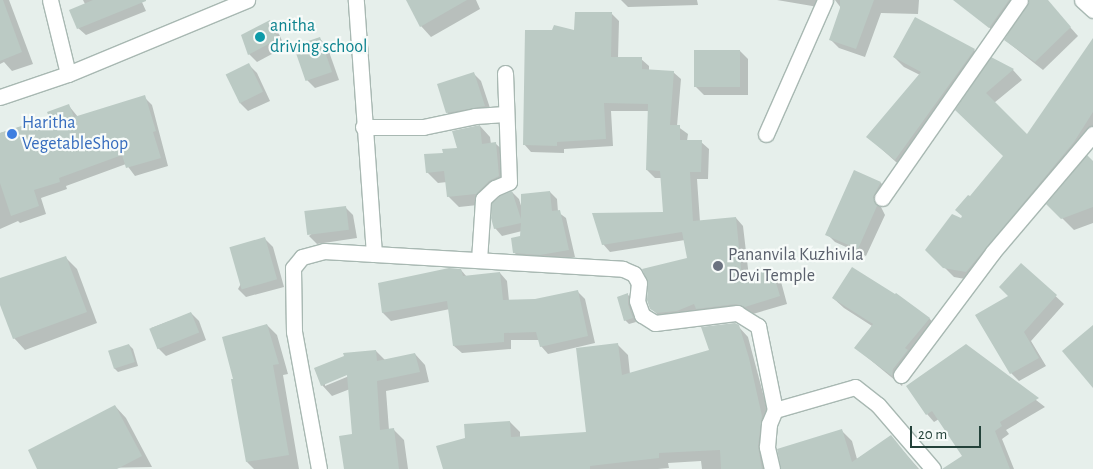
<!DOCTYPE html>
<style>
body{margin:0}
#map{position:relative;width:1093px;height:469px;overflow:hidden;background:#e6efeb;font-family:"Alegreya Sans",sans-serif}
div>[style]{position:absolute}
.shadow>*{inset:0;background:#0003}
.building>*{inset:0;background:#bbcac4;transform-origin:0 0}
.roads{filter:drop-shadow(1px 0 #a8b8b2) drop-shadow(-1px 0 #a8b8b2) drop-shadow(0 1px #a8b8b2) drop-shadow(0 -1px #a8b8b2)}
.minor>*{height:15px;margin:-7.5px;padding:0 7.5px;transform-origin:7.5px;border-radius:7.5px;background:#fff}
.dots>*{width:14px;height:14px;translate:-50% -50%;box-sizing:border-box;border:2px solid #f7fbf9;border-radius:50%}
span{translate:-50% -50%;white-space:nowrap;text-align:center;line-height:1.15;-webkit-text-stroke:4.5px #f7fbf9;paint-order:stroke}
.culture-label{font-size:18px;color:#0d838f}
.left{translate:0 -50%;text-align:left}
.shop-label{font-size:18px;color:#366cbe}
.worship-label{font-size:18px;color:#5b616d}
.scale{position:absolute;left:910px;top:426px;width:71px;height:22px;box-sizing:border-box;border:2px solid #24423a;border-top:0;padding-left:6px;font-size:15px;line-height:18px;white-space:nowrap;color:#24423a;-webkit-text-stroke:4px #f7fbf9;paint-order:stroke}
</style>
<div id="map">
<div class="shadow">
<i style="clip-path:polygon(0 0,9px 0,33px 64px,12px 71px,4px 62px,0 64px)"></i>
<i style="clip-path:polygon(83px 0,141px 0,146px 11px,86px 35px,78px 28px,85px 4px)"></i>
<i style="clip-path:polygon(407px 0,476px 0,480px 9px,431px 37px,421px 26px)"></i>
<i style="clip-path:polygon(621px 0,697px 0,698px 5px,628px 7px)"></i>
<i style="clip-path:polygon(777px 0,834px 0,829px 1px,824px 8px)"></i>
<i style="clip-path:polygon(835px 0,919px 0,918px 14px,881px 13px,865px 57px,839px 48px,830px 39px,841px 8px)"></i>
<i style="clip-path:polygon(981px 0,1023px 0,998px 35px,971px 12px)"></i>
<i style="clip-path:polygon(1031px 0,1046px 0,1078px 36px,1043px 70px,1005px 40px)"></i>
<i style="clip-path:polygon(612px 14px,619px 21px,618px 58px,641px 59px,649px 66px,649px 70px,673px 72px,681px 79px,677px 126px,688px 134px,687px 141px,701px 142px,709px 149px,708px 179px,697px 179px,700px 222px,736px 218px,743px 226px,749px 277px,772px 270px,780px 278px,787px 304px,753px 314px,744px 311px,659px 316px,651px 308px,689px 259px,685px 240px,610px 252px,603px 244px,665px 214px,662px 178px,655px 178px,647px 170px,649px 111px,611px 111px,613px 146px,564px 149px,564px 153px,531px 152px,524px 144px,576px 31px)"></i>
<i style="clip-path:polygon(269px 22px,277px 30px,285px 47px,257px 62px,249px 54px)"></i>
<i style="clip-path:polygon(319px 38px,327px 46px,339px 80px,315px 88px,307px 80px)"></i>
<i style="clip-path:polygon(974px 50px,984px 60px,905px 170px,868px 137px,920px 75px,904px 67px,894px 57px)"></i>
<i style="clip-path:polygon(740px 51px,748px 59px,748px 95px,704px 95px,696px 87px)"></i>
<i style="clip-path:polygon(1093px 54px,1093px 136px,976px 281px,954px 277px,927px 250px,962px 219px,970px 198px,1004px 156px,957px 109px,992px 59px,1013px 70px,1022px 80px,994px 103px,1027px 136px)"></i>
<i style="clip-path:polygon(249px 65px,257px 73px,270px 101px,248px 111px,240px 103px)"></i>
<i style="clip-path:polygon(473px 73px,481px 81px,492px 114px,455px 120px,447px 112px)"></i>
<i style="clip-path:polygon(144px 97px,152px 105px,168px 166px,135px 176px,126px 164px,66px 186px,67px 189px,41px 198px,46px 214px,20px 223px,18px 221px,0 229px,0 133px,50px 118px,69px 106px,78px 117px)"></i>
<i style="clip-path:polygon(480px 126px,490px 137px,491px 144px,496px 144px,507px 154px,500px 191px,487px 204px,459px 207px,448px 196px,447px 182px,438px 183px,427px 172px,444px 154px,459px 149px)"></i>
<i style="clip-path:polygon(1093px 163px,1093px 223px,1074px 230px,1048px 204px)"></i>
<i style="clip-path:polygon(855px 172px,881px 183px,889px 191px,880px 205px,885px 215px,866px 256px,835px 242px,827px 234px)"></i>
<i style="clip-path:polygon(512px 192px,519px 199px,522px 209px,550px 192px,557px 199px,558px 212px,566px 218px,575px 257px,548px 261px,521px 260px,514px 252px,522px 237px,522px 231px,502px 236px,495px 228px)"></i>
<i style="clip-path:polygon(345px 207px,353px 215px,357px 238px,317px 244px,309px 236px)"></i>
<i style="clip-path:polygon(265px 239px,273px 247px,284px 287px,246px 297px,238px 289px)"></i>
<i style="clip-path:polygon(66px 258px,77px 269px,97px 323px,25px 350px,14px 338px,0 302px,0 280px)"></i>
<i style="clip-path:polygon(1021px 264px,1064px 304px,1031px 341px,1046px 366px,1019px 381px,1011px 373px,977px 316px,1010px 296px)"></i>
<i style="clip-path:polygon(461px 270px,467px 277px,500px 273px,507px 281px,509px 301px,536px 301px,577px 291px,585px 299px,595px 343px,548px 354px,541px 346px,539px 340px,511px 340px,511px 349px,462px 353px,454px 346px,450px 309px,391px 321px,383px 313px,379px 284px)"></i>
<i style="clip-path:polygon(628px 295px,632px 298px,631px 309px,636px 322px,629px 324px,625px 320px,618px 297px)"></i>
<i style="clip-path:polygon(833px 298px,929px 318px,939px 329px,904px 380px,902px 386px,856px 348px,872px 326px,844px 308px)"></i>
<i style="clip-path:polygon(191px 313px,199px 321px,206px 340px,166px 356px,158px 348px,151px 328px)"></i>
<i style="clip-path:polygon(267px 325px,277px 335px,288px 374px,283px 375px,299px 469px,254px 469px,247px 462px)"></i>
<i style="clip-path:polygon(738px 326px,748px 337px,772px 427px,770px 469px,702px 469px,701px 461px,668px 463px,669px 468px,658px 469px,444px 469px,467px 438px,510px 422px,520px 432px,520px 438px,587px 433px,617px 344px,628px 355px,630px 374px,710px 351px)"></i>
<i style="clip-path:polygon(129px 345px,133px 349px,138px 366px,118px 372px,114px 368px)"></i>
<i style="clip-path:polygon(966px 346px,1045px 407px,1006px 430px,1009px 434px,1002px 439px,1014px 469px,947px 469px,964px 456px,939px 419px,934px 422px,927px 414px)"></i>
<i style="clip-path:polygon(evenodd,376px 351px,385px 360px,415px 354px,425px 365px,429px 382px,386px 391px,389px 430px,394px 430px,404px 440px,408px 469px,345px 469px,353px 435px,350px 389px,332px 396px,322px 385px,315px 369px,376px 351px,353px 372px,354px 374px,325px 386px,325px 383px,353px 372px)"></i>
<i style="clip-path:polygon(115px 406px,126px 418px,152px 467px,39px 469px)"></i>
<i style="clip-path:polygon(842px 431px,852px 441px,857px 459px,891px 437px,919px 469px,796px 469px)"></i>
</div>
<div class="building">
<i style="clip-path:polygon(0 0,3px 0,22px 52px,0 61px)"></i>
<i style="clip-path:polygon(93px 0,146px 0,146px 1px,77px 29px,69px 10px)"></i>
<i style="clip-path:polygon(406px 0,467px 0,420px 27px)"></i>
<i style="clip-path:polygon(840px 0,874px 0,856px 49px,829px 40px,840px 8px)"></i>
<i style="clip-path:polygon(953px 0,1009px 0,989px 28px)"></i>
<i style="clip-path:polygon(1029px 0,1048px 0,1071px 27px,1035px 62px,1004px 40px)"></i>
<i style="clip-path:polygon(575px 12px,612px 12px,611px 57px,642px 57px,642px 69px,674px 71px,670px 125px,680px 125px,680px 140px,702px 140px,701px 172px,690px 172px,693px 221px,736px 217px,742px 278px,772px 269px,780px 296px,745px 307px,736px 304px,696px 309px,694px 304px,677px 311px,657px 313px,650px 309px,647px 300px,648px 283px,642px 269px,687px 258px,682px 232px,602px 245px,592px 213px,663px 212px,660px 171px,646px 170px,648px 104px,604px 103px,606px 139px,557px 142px,557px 146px,523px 145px,525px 30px,552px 30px,554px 25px,574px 30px)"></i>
<i style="clip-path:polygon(915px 17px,975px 49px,895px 160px,866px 137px,921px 72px,893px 57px)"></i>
<i style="clip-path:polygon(270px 20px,278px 39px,248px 55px,241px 35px)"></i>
<i style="left:320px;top:37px;width:37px;height:28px;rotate:71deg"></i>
<i style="clip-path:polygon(1093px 38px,1093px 112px,1074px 142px,966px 272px,943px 268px,925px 250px,952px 214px,961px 218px,962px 216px,955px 210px,968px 195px,970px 196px,1003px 156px,955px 110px,991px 57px,1014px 69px,986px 93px,1027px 134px)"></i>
<i style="left:694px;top:50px;width:46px;height:37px"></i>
<i style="left:249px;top:63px;width:32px;height:26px;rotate:64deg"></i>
<i style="clip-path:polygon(474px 72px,485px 106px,446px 113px,437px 84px)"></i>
<i style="clip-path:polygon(145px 95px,156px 131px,153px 132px,161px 158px,126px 168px,122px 155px,59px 178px,60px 182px,34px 190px,39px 206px,11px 216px,0 183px,0 133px,49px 117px,47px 112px,69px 104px,74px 117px)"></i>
<i style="clip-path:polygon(480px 125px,482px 144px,496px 142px,499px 176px,489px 181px,476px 194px,447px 197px,444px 171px,426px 173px,424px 154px,443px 153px,442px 149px,457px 148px,452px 131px)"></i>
<i style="clip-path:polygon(1087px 155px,1093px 161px,1093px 207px,1061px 219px,1046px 204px)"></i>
<i style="clip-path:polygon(854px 170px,881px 182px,873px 197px,877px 206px,858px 249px,825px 235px)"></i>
<i style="clip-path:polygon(512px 191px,521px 219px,521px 194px,550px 191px,552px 211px,560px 210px,569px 250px,540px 255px,513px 253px,511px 238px,520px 236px,521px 223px,494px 229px,491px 218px,492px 203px,500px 196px)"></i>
<i style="left:346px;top:206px;width:24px;height:42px;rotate:83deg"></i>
<i style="left:265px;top:237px;width:44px;height:37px;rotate:74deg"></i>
<i style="clip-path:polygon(66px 256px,87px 312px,13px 339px,0 305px,0 278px)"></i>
<i style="clip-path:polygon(1021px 263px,1057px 295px,1024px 332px,1039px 358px,1010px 374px,975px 315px,1008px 296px,999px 287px)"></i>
<i style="clip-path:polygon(852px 267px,895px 294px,896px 293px,930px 318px,905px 348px,908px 350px,893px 369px,892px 376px,854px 348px,873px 324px,832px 298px)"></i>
<i style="clip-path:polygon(449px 268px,461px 269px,463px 276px,500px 272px,503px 300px,535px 299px,578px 290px,588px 336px,540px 347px,536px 332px,504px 333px,504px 342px,453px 346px,447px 301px,382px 313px,378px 283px)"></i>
<i style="clip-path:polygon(628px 293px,628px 304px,633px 318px,624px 321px,617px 297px)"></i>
<i style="left:191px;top:312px;width:22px;height:45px;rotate:68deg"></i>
<i style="clip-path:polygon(735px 323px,739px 325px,749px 358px,762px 416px,758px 446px,762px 469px,721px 469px,720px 450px,659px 453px,659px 458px,590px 466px,590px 469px,443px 469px,436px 446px,465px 438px,464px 424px,510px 421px,511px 437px,586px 432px,576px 348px,618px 343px,622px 375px,709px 350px,701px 327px)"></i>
<i style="clip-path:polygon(267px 324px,279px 364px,273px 365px,289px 455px,246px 462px,231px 379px,233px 379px,222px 337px)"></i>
<i style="clip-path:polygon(1093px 325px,1093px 388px,1062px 351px)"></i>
<i style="left:129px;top:344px;width:19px;height:22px;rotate:72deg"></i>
<i style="clip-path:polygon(966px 344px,1039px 398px,1000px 422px,1002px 426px,995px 431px,1010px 469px,942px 469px,962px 456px,932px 411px,926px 415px,906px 386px)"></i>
<i style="clip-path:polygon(376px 350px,377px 361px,415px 353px,420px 372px,377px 381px,380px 430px,394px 428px,399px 469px,344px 469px,339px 436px,352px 434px,347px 375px,321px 386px,314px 368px,344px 356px,343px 353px)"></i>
<i style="clip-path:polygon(115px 405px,142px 456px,117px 469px,37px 469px,28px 450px)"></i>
<i style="clip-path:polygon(842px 429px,852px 462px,891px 435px,918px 469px,781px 469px,777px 449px)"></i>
</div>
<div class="roads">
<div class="minor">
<i style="left:50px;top:0;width:76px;rotate:76.3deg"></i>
<i style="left:1082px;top:0;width:15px;rotate:42deg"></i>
<i style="left:0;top:97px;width:72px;rotate:-18.7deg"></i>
<i style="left:68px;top:74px;width:194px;rotate:-22.5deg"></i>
<i style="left:363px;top:127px;width:60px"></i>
<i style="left:423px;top:127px;width:53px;rotate:-11.9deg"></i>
<i style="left:475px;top:116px;width:30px;rotate:-4deg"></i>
<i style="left:766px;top:134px;width:146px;rotate:-66.2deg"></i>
<i style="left:882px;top:198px;width:241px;rotate:-55.1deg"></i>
<i style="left:374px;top:254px;width:249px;rotate:3.4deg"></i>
<i style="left:623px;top:269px;width:12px;rotate:24deg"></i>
<i style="left:634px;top:274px;width:10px;rotate:61deg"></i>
<i style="left:639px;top:283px;width:18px;rotate:96deg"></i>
<i style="left:637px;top:301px;width:15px;rotate:70deg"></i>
<i style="left:642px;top:315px;width:15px;rotate:32deg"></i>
<i style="left:655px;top:323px;width:83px;rotate:-7deg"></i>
<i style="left:737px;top:313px;width:25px;rotate:32deg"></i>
<i style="left:758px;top:326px;width:86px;rotate:78.6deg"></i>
<i style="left:775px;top:410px;width:83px;rotate:-16deg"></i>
<i style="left:855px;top:387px;width:29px;rotate:38deg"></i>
<i style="left:878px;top:405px;width:84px;rotate:49.3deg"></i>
<i style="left:479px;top:260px;width:61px;rotate:-86.2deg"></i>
<i style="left:483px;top:199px;width:16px;rotate:-43deg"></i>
<i style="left:495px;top:188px;width:15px;rotate:-23deg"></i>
<i style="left:509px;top:182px;width:109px;rotate:-92.1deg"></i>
<i style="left:901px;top:375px;width:154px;rotate:-53.2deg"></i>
<i style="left:993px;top:252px;width:155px;rotate:-49.7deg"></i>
<i style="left:319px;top:469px;width:139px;rotate:-100.3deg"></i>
<i style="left:294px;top:332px;width:64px;rotate:-90.9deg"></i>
<i style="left:293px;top:268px;width:14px;rotate:-51deg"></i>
<i style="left:302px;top:257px;width:23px;rotate:-15deg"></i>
<i style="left:324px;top:251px;width:50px;rotate:3.4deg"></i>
<i style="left:374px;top:254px;width:255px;rotate:-94.1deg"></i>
<i style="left:772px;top:469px;width:23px;rotate:-103deg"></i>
<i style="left:767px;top:447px;width:23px;rotate:-85deg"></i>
<i style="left:769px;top:424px;width:15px;rotate:-67deg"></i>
</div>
</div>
<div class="dots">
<i style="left:260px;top:37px;background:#0f9aa8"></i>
<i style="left:12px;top:134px;background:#3f7fe0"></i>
<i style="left:718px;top:266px;background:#6b7280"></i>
</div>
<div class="culture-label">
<span class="left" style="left:270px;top:37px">anitha<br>driving school</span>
</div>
<div class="shop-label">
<span class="left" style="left:22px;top:134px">Haritha<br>VegetableShop</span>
</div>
<div class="worship-label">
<span class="left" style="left:728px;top:266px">Pananvila Kuzhivila<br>Devi Temple</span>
</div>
<div class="scale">20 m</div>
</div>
